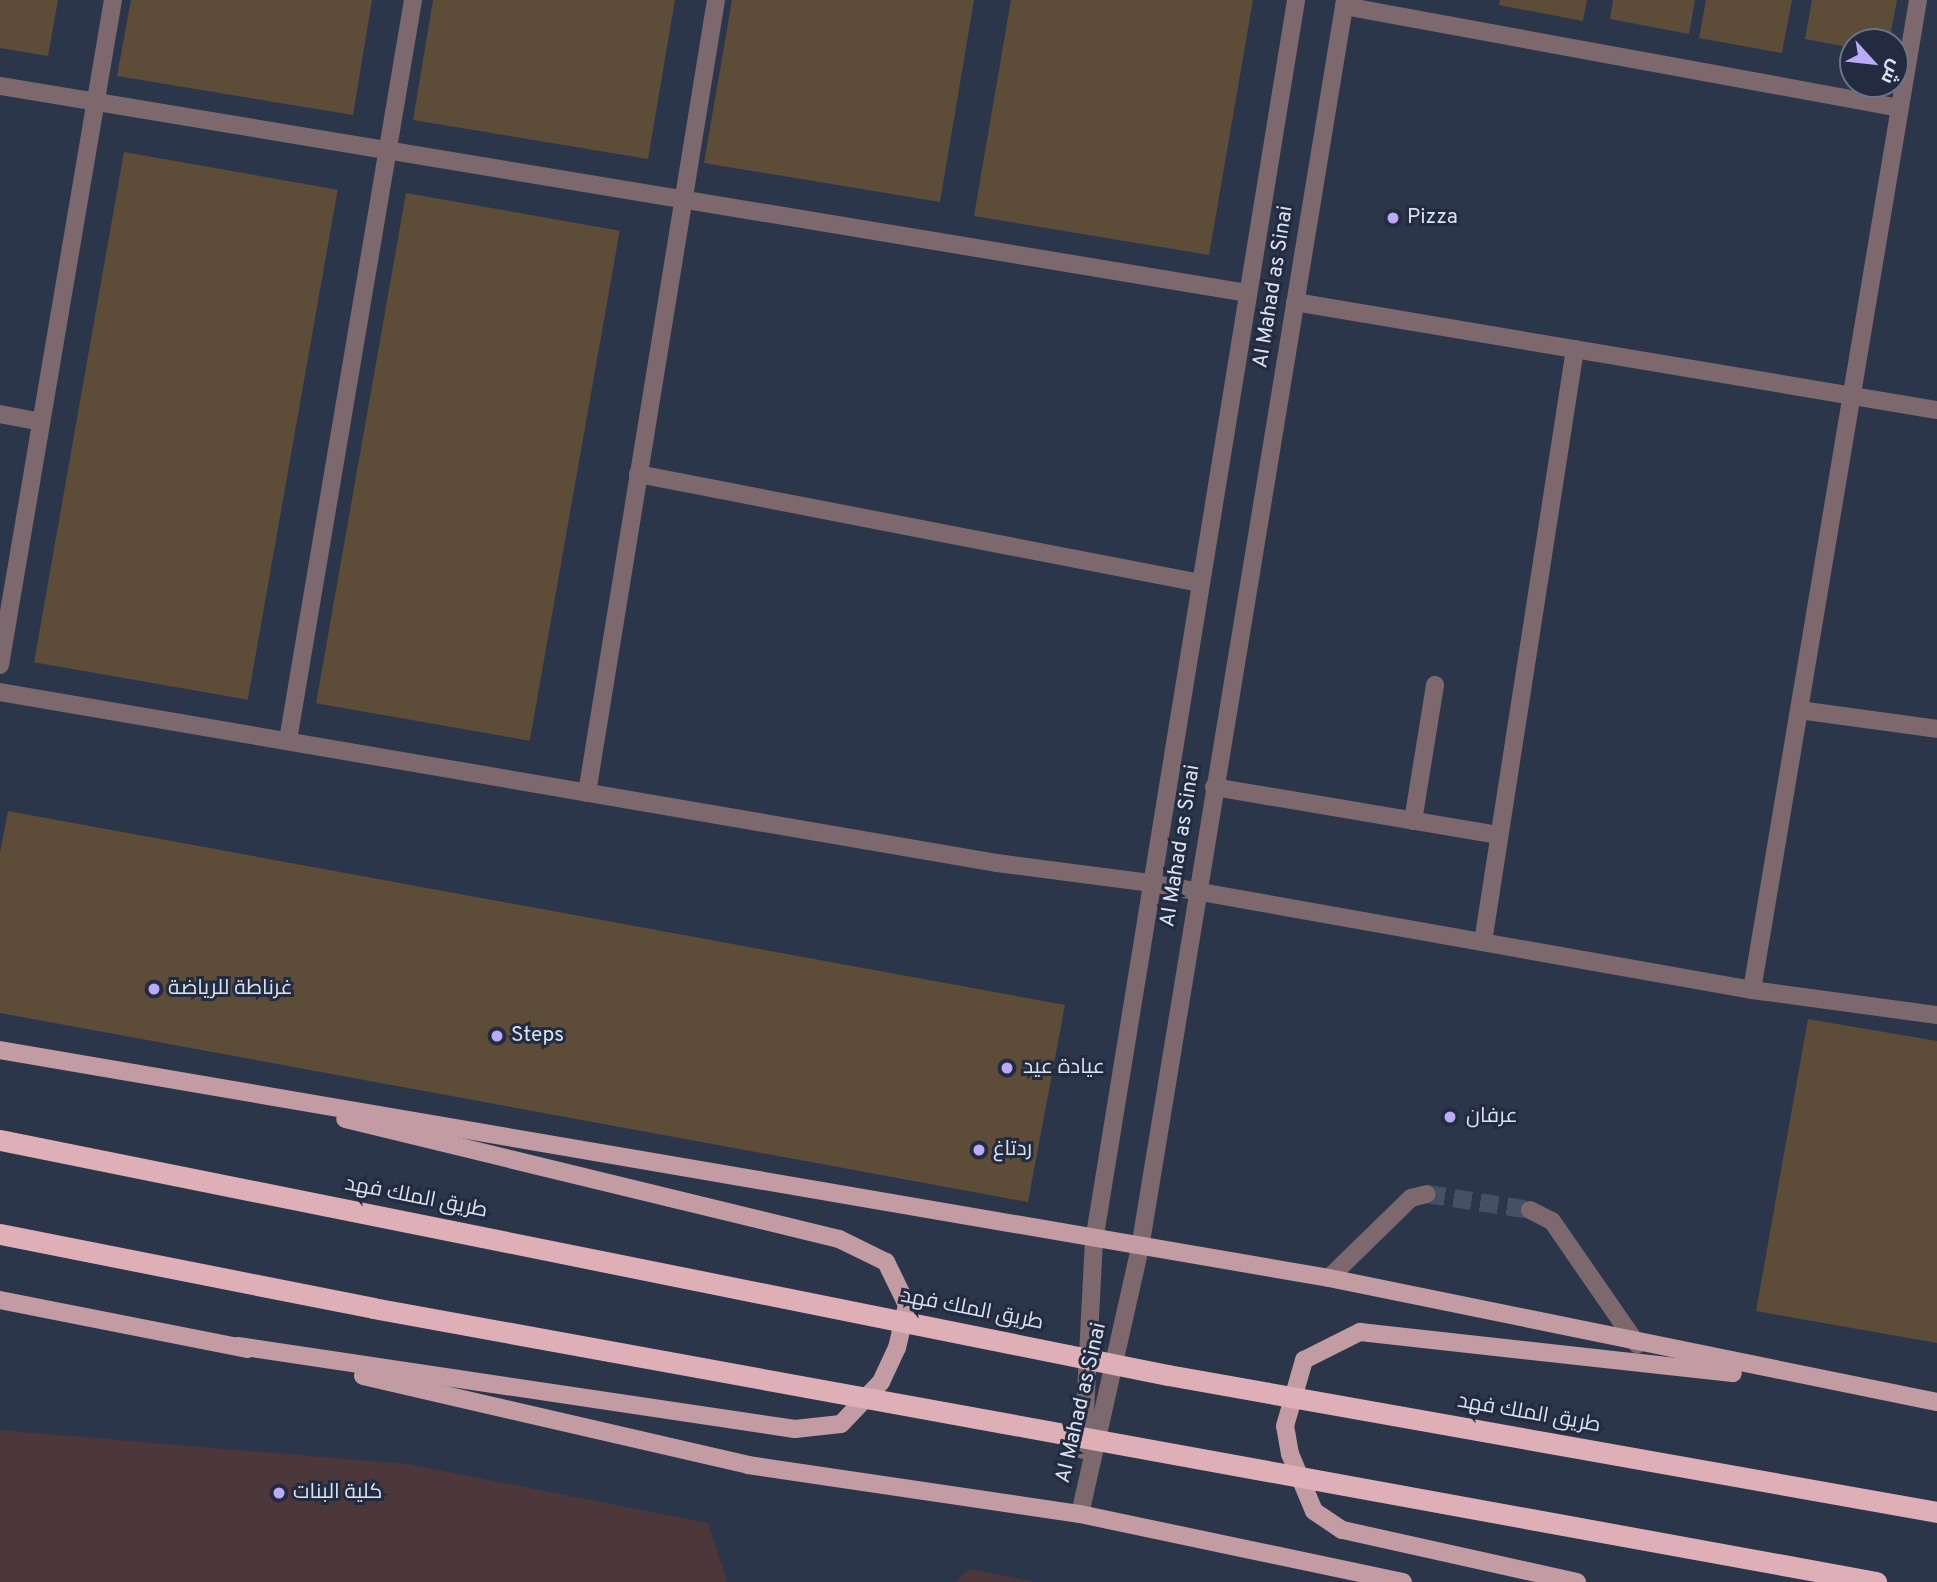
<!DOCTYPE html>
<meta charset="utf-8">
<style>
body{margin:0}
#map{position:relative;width:1937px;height:1582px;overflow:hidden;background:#2c364b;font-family:Overpass,Cairo,sans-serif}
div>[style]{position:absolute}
.education>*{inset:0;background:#4c373b}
.building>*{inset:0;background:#5d4c37;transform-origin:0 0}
.minor-tunnel>*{height:18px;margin-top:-9px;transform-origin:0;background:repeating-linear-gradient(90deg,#465064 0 18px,transparent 0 27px)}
.minor>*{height:18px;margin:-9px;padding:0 9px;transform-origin:9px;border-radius:9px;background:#7d696d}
.major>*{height:18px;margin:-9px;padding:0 9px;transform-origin:9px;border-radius:9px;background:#c39ba3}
.highway-bridge>*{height:21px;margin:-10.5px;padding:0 10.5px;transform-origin:10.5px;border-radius:10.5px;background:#dfafb8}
.dots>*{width:19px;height:19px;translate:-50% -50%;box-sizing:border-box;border:4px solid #222b40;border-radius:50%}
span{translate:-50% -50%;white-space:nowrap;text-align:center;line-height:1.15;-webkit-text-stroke:6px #222b40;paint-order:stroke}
.poi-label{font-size:21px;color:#dbe2f0}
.left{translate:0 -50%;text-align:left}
.street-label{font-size:21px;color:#dbe2f0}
.north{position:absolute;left:1839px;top:28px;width:70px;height:70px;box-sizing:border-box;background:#222b40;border:2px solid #6c7486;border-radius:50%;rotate:117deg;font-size:19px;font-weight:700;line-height:28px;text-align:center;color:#dbe2f0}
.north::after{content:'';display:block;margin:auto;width:24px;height:32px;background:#bbaaf6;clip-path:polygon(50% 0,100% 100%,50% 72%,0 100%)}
</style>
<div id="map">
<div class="education">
<i style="clip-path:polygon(0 1430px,407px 1464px,708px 1523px,727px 1582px,0 1582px)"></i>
<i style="clip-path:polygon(970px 1569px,1035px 1582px,955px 1582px)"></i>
</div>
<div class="building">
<i style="clip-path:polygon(0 0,58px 0,48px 56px,0 48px)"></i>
<i style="clip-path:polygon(131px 0,372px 0,353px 115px,117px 76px)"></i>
<i style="clip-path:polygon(433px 0,675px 0,648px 159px,413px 120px)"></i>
<i style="clip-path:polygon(732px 0,974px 0,940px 202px,704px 163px)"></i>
<i style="clip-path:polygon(1011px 0,1253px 0,1209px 255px,974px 216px)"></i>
<i style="clip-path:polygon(1500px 0,1587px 0,1583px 21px,1499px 5px)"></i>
<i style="clip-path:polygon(1613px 0,1695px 0,1689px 34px,1610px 19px)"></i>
<i style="clip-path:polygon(1706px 0,1792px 0,1782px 53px,1699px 38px)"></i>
<i style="clip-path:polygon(1812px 0,1897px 0,1889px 42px,1853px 42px,1853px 48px,1805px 39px)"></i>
<i style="left:124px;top:152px;width:217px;height:518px;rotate:10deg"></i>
<i style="left:406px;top:193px;width:217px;height:518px;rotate:10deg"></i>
<i style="clip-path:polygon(8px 811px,1065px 1005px,1028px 1202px,0 1013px,0 853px)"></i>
<i style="clip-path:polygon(1808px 1019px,1937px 1041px,1937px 1343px,1756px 1311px)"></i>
</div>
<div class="minor-tunnel">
<i style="left:1427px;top:1194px;width:104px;rotate:8.8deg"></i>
</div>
<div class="minor">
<i style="left:1344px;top:6px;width:565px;rotate:10.4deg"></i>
<i style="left:0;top:86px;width:1265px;rotate:9.42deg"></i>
<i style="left:1295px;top:302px;width:651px;rotate:9.55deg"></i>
<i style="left:0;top:414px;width:42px;rotate:11deg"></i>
<i style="left:638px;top:474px;width:572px;rotate:10.98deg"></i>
<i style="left:0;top:665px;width:675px;rotate:-80.36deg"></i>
<i style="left:0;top:692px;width:1012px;rotate:9.73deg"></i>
<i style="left:997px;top:863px;width:154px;rotate:7.4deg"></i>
<i style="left:1150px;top:883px;width:611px;rotate:10.08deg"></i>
<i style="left:1752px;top:990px;width:187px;rotate:7.7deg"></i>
<i style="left:1799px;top:710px;width:139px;rotate:7.8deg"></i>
<i style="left:288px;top:740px;width:750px;rotate:-80.41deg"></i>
<i style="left:1214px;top:787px;width:289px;rotate:9.6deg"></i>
<i style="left:587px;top:793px;width:803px;rotate:-80.76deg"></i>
<i style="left:1413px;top:821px;width:138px;rotate:-80.8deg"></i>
<i style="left:1483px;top:942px;width:600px;rotate:-81.18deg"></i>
<i style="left:1752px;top:990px;width:1004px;rotate:-80.48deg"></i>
<i style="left:1530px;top:1210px;width:25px;rotate:27deg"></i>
<i style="left:1552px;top:1221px;width:150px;rotate:55.4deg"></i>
<i style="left:1329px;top:1278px;width:115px;rotate:-44.3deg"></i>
<i style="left:1411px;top:1198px;width:16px;rotate:-14deg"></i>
<i style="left:1083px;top:1450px;width:209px;rotate:-87deg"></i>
<i style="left:1094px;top:1241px;width:1257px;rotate:-80.75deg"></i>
<i style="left:1080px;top:1514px;width:273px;rotate:-77.3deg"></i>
<i style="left:1140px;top:1248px;width:1265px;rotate:-80.67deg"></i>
</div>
<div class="major">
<i style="left:0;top:1050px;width:1348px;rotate:9.73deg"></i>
<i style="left:1329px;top:1278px;width:621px;rotate:11.53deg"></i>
<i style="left:0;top:1300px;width:252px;rotate:11.2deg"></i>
<i style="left:238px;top:1346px;width:563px;rotate:8.48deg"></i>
<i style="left:795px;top:1429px;width:46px;rotate:-6.2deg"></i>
<i style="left:841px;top:1424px;width:58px;rotate:-46.4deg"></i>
<i style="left:881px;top:1382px;width:38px;rotate:-65deg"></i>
<i style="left:897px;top:1348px;width:44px;rotate:-76.9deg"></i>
<i style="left:907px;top:1305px;width:48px;rotate:-116deg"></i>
<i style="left:886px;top:1262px;width:52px;rotate:-153.9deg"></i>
<i style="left:839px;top:1239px;width:508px;rotate:-166.35deg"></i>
<i style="left:363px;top:1376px;width:395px;rotate:13deg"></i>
<i style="left:748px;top:1465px;width:336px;rotate:8.4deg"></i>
<i style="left:1080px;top:1514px;width:330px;rotate:11.9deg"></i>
<i style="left:1577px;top:1582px;width:241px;rotate:-167.5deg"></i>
<i style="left:1342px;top:1530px;width:34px;rotate:-146deg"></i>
<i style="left:1314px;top:1511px;width:62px;rotate:-112.8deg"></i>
<i style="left:1290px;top:1454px;width:28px;rotate:-100deg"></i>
<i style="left:1285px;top:1426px;width:69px;rotate:-73.9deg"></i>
<i style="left:1304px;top:1360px;width:63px;rotate:-26.6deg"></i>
<i style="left:1360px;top:1332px;width:375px;rotate:6.3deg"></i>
</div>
<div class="highway-bridge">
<i style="left:0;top:1140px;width:1191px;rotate:11.38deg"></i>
<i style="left:1168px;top:1375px;width:781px;rotate:10.1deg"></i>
<i style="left:0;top:1234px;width:380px;rotate:11.2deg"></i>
<i style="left:373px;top:1308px;width:1528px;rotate:10.33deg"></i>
</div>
<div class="dots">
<i style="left:1393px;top:218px;background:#bbaaf6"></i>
<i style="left:154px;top:989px;background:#bbaaf6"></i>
<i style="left:497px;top:1036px;background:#bbaaf6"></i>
<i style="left:1007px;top:1068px;background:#bbaaf6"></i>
<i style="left:1450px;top:1117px;background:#bbaaf6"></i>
<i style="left:979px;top:1150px;background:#bbaaf6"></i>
<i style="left:279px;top:1493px;background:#bbaaf6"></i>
</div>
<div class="poi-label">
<span class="left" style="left:1407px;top:218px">Pizza</span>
<span class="left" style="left:168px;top:989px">غرناطة للرياضة</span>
<span class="left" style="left:511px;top:1036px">Steps</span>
<span class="left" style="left:1023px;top:1068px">عيادة عيد</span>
<span class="left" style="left:1466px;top:1117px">عرفان</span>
<span class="left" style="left:993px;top:1150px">ردتاغ</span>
<span class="left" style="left:293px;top:1493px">كلية البنات</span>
</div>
<div class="street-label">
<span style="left:1274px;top:287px;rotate:-81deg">Al Mahad as Sinai</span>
<span style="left:1181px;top:846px;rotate:-81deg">Al Mahad as Sinai</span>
<span style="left:416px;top:1198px;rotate:11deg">طريق الملك فهد</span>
<span style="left:972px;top:1310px;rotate:11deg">طريق الملك فهد</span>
<span style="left:1082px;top:1403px;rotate:-77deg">Al Mahad as Sinai</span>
<span style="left:1529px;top:1414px;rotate:10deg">طريق الملك فهد</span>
</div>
<div class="north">ش</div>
</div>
